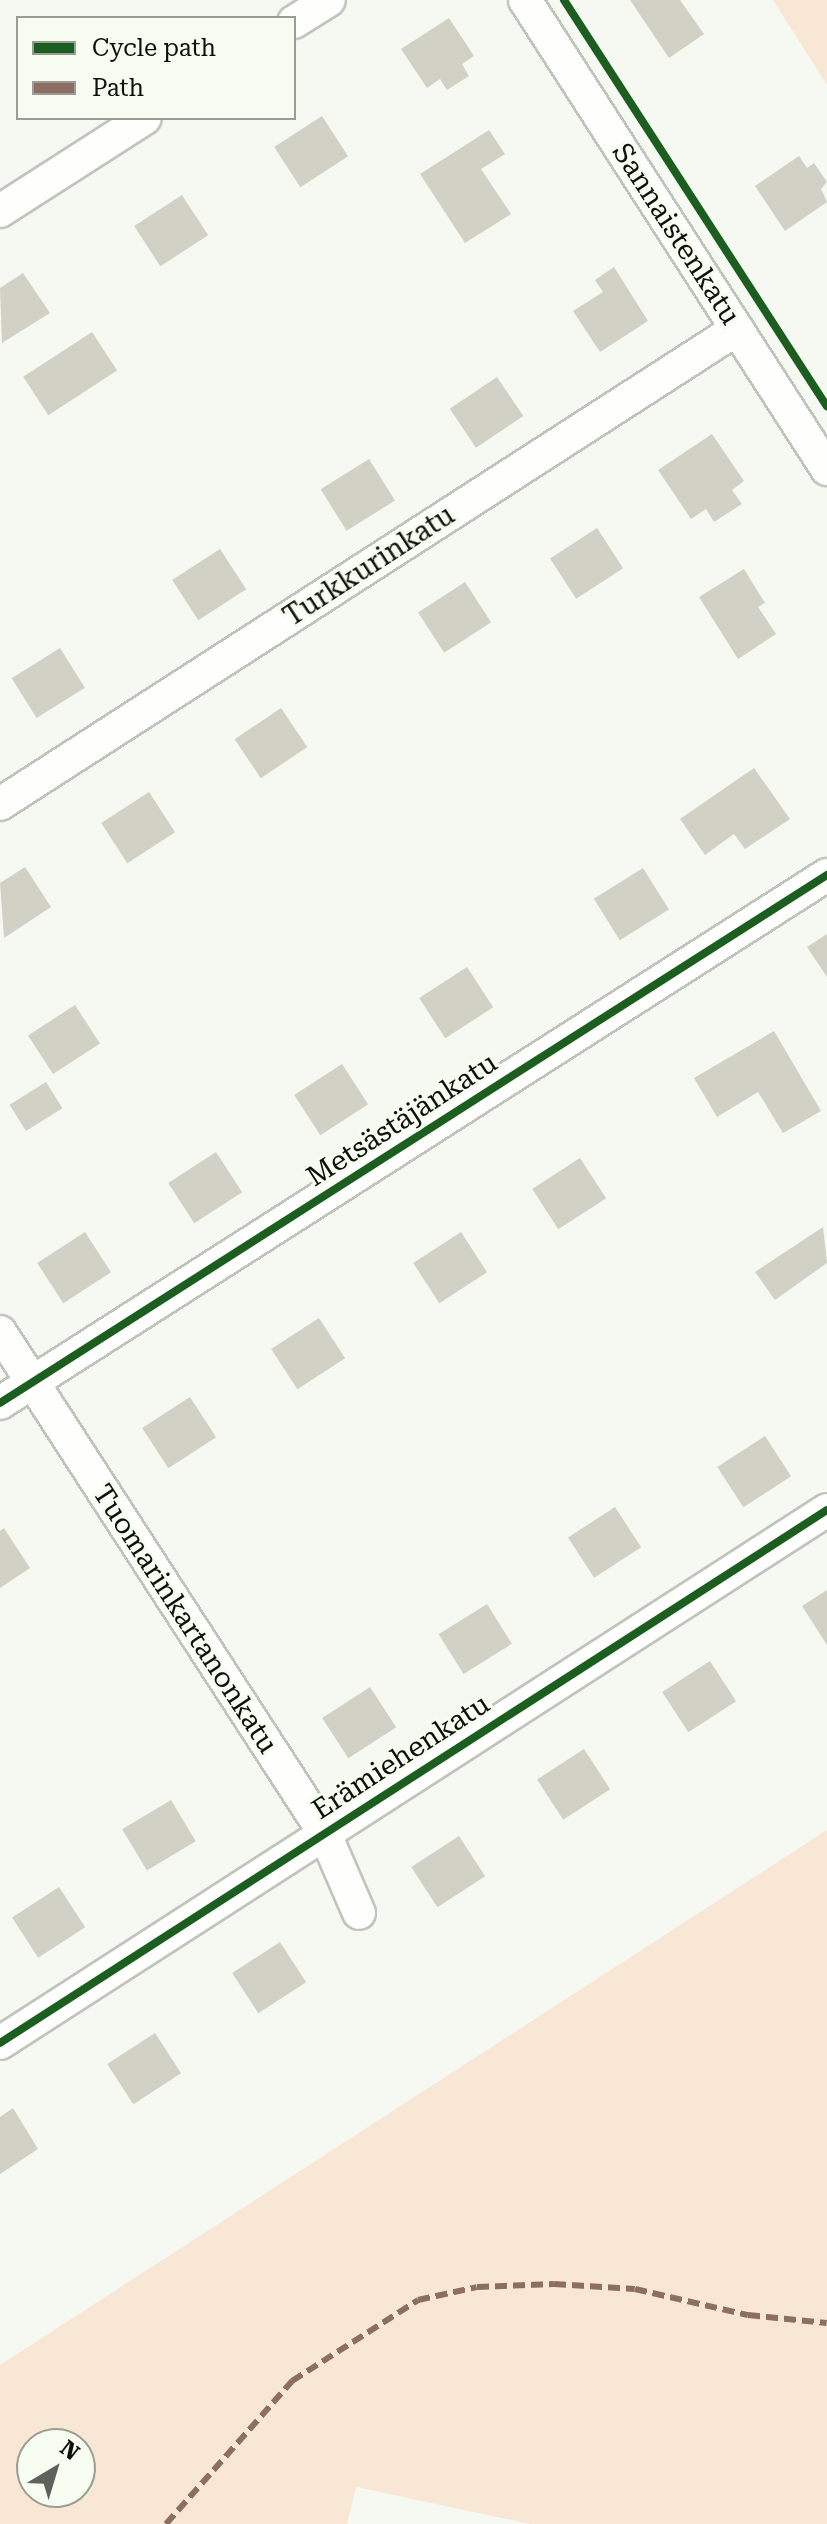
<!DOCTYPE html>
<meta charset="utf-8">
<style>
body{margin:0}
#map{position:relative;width:827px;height:2524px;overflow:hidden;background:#f6f9f2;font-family:"Roboto Serif",serif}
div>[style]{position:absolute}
.green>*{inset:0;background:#f9e7d5}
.building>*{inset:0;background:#d2d1c5;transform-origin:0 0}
.roads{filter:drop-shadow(2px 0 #c1c3bd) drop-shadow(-2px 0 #c1c3bd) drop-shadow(0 2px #c1c3bd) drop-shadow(0 -2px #c1c3bd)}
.minor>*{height:32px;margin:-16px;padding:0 16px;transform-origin:16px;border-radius:16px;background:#fefefd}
.quiet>*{height:6px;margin-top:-3px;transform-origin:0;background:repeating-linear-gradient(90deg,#8d6e63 0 12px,transparent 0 18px)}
.cycleway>*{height:8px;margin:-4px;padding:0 4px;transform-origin:4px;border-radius:4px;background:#1b5e20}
span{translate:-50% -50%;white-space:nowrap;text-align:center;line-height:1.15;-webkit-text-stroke:6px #f6fcef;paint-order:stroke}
.street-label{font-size:28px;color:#0d0f0b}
.legend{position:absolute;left:16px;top:16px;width:280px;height:104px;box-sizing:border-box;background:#f6fcef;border:2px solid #999d94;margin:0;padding:10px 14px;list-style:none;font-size:24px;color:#0d0f0b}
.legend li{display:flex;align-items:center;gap:16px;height:40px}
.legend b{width:40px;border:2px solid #999d94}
.north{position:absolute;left:16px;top:2428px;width:80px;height:80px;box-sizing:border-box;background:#f6fcef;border:2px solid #999d94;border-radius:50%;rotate:38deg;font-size:22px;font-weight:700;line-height:32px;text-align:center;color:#0d0f0b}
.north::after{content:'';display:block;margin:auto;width:28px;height:36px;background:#5f615c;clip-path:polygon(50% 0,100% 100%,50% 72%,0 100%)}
</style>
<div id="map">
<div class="green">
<i style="clip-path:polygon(773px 0,827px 0,827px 85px)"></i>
<i style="clip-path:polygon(evenodd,827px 1830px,827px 2524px,530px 2524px,356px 2487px,347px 2524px,0 2524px,0 2365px,827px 1830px,32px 2444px,80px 2444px,80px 2492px,32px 2492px,32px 2444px)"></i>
</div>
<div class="building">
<i style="clip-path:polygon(630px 0,680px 0,704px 34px,669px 58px)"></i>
<i style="clip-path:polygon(449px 18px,474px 56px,462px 64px,469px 76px,447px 90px,440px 79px,427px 88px,401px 49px)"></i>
<i style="left:322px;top:116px;width:48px;height:57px;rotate:57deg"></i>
<i style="clip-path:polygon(489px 130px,505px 154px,481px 169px,511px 214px,465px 243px,420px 174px)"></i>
<i style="clip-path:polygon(799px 156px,807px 168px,814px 163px,827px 182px,821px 189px,827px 202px,785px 231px,755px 186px)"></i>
<i style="left:182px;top:195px;width:48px;height:57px;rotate:57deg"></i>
<i style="clip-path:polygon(614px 267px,648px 321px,600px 352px,573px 311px,603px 292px,595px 280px)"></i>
<i style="clip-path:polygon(23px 273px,50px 313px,2px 343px,0 288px)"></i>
<i style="left:92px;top:332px;width:46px;height:82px;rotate:57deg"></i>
<i style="left:497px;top:377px;width:47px;height:57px;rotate:56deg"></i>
<i style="clip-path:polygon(712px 434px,744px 481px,732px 490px,742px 504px,714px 522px,706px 509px,691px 519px,658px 470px)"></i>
<i style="left:369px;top:459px;width:49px;height:57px;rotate:58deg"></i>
<i style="left:597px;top:528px;width:48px;height:56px;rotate:57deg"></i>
<i style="left:220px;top:549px;width:48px;height:57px;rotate:57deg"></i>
<i style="clip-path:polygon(744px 569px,765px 603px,758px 607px,776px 634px,738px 659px,699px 597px)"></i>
<i style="left:465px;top:582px;width:48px;height:56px;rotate:57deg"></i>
<i style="left:60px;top:648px;width:47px;height:57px;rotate:58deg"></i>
<i style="left:281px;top:708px;width:47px;height:56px;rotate:56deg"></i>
<i style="clip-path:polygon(754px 768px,790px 819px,745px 849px,734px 834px,705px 855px,680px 819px)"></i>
<i style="left:149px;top:792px;width:48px;height:57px;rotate:57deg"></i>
<i style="clip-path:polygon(25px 867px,51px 907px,4px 938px,0 883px)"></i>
<i style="left:643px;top:868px;width:49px;height:58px;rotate:58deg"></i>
<i style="clip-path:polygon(827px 934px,827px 977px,807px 947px)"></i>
<i style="left:467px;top:967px;width:48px;height:57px;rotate:57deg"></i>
<i style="left:75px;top:1005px;width:46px;height:56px;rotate:57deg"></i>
<i style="clip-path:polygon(774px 1031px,821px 1111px,783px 1133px,758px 1092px,717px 1117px,694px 1078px)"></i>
<i style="left:342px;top:1064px;width:48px;height:57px;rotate:57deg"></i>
<i style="left:46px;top:1082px;width:31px;height:43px;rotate:58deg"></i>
<i style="left:216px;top:1152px;width:48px;height:57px;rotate:57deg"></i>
<i style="left:580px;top:1158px;width:48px;height:57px;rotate:57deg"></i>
<i style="clip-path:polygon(823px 1227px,827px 1263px,775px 1300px,755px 1272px)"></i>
<i style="left:85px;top:1232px;width:48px;height:57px;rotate:57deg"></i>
<i style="left:461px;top:1232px;width:48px;height:57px;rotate:57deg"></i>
<i style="left:319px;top:1318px;width:48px;height:57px;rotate:57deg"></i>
<i style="left:190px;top:1397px;width:48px;height:57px;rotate:57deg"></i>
<i style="left:765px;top:1436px;width:48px;height:57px;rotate:57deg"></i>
<i style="left:615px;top:1507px;width:48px;height:56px;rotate:57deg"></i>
<i style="clip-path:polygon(4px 1528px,30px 1568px,0 1588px,0 1531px)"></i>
<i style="clip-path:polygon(827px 1590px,827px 1645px,802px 1606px)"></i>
<i style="left:487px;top:1604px;width:47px;height:57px;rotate:58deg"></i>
<i style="left:710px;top:1661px;width:48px;height:57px;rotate:57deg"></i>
<i style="left:370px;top:1687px;width:48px;height:57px;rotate:57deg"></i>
<i style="left:584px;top:1749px;width:48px;height:56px;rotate:57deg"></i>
<i style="left:171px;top:1800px;width:48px;height:57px;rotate:59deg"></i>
<i style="left:459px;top:1836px;width:48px;height:57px;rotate:57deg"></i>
<i style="left:59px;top:1887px;width:48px;height:56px;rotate:57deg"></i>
<i style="left:280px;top:1942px;width:48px;height:57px;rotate:57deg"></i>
<i style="left:155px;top:2033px;width:48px;height:57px;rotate:57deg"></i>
<i style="clip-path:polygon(13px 2108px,38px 2149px,0 2174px,0 2117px)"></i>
</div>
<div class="roads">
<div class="minor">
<i style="left:525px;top:0;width:558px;rotate:57.22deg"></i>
<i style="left:294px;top:22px;width:41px;rotate:-32.2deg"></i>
<i style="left:0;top:211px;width:172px;rotate:-32.7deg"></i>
<i style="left:0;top:804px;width:877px;rotate:-32.8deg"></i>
<i style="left:0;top:1332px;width:596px;rotate:57.06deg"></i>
<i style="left:324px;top:1832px;width:88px;rotate:66.6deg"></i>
<i style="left:0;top:1403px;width:981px;rotate:-32.56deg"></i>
<i style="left:0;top:2043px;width:984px;rotate:-32.8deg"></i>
</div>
</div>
<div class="quiet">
<i style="left:166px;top:2524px;width:191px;rotate:-48.6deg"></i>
<i style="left:292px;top:2381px;width:150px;rotate:-32.7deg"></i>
<i style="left:418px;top:2300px;width:60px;rotate:-12.4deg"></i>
<i style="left:477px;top:2287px;width:77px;rotate:-2.2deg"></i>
<i style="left:554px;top:2284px;width:81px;rotate:3.5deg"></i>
<i style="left:635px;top:2289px;width:116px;rotate:13deg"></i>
<i style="left:748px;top:2315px;width:79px;rotate:5.8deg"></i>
</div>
<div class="cycleway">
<i style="left:564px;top:0;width:484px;rotate:57.1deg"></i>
<i style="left:0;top:1403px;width:981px;rotate:-32.56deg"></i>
<i style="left:0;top:2043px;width:984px;rotate:-32.8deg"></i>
</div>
<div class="street-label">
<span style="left:676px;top:234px;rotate:57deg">Sannaistenkatu</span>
<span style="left:369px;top:566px;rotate:-33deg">Turkkurinkatu</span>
<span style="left:402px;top:1120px;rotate:-33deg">Metsästäjänkatu</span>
<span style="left:185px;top:1619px;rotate:57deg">Tuomarinkartanonkatu</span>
<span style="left:401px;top:1757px;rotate:-33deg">Erämiehenkatu</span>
</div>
<ul class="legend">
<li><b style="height:10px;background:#1b5e20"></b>Cycle path</li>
<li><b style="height:10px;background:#8d6e63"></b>Path</li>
</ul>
<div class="north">N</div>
</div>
